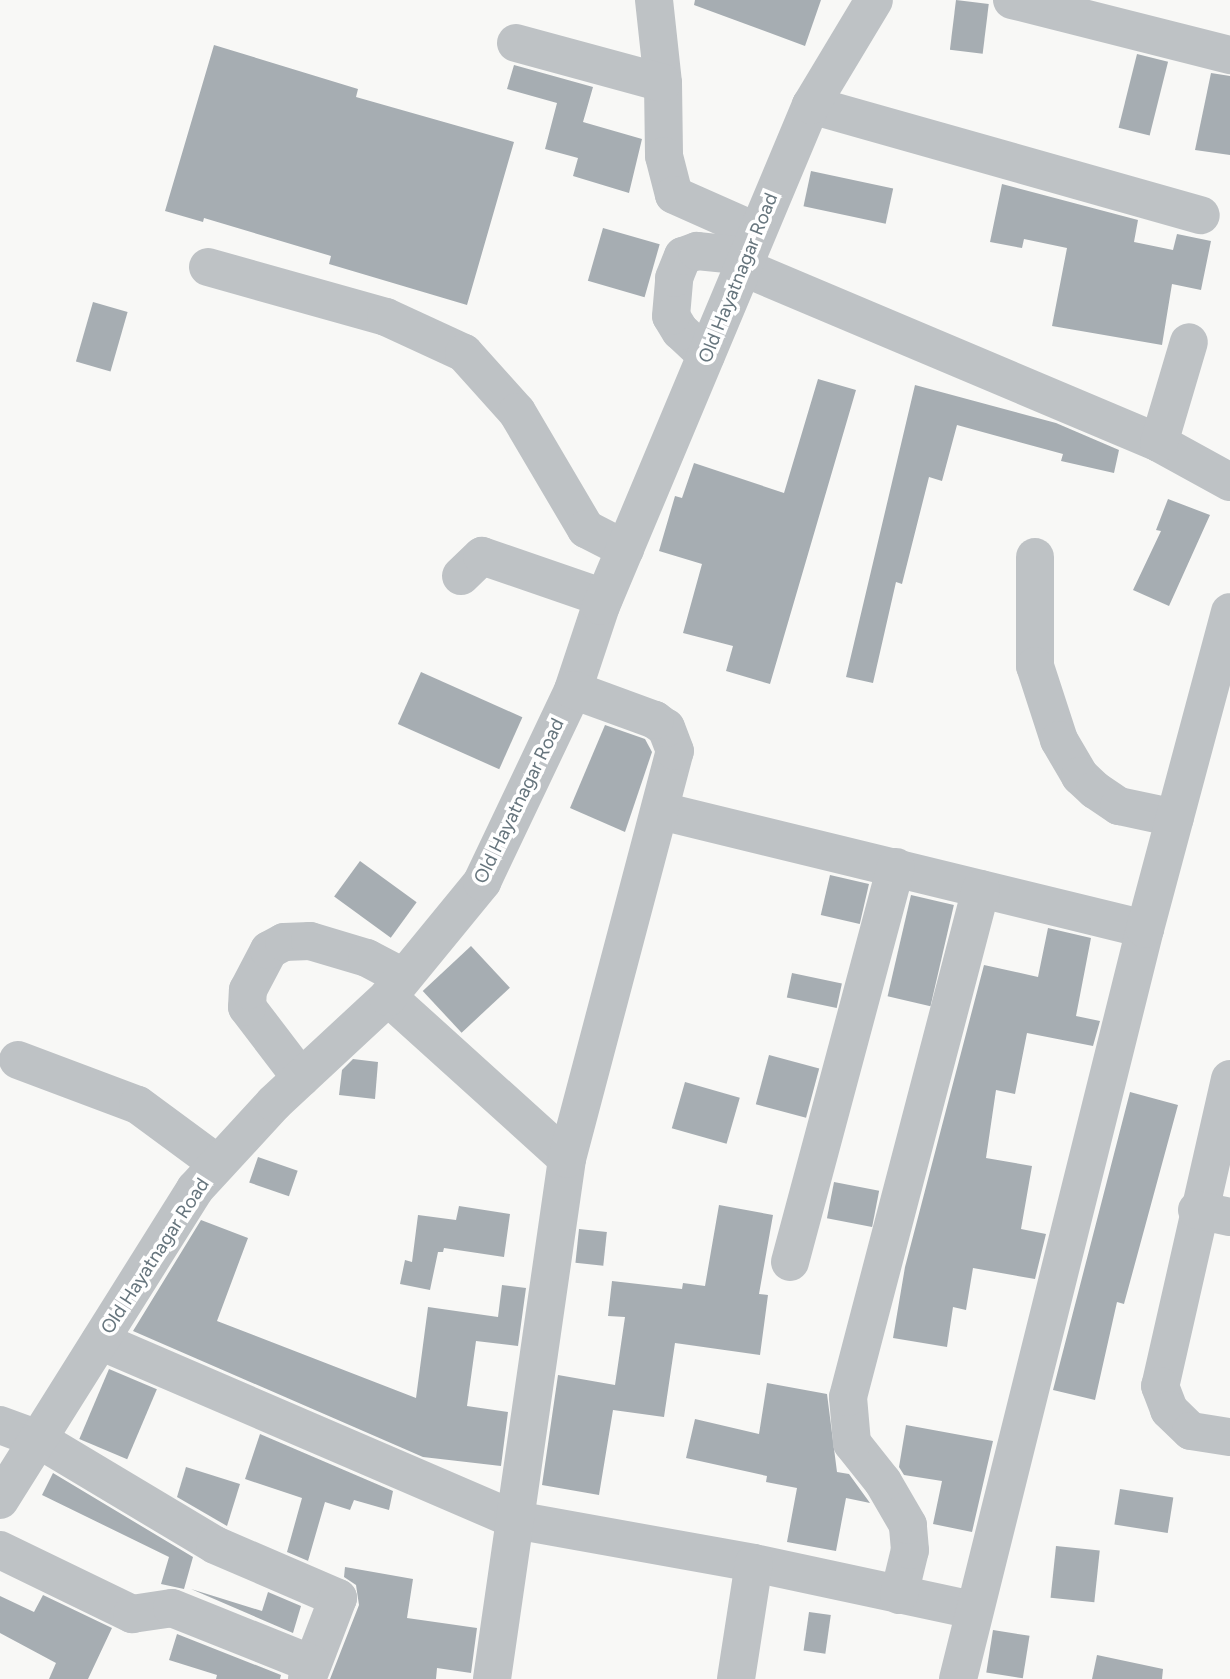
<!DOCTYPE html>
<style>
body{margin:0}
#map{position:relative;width:1230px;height:1679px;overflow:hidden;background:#f8f8f6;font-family:Figtree,sans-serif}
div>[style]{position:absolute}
.building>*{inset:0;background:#a6adb2;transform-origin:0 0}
.minor>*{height:38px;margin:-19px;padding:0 19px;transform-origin:19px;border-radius:19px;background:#bec2c5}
span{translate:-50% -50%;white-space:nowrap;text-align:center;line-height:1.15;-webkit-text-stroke:7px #fff;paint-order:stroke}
.street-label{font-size:19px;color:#66757d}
</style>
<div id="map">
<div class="building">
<i style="clip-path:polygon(695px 0,821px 0,805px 46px,694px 5px)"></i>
<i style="left:956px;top:0;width:33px;height:50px;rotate:7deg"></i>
<i style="clip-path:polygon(214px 45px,358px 89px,356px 97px,514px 142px,467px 305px,329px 264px,331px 256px,204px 218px,203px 222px,165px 211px)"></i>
<i style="left:1137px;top:54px;width:32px;height:76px;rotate:14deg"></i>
<i style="clip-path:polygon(514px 65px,593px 87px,583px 122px,642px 139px,629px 193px,573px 176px,578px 158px,545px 149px,557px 103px,507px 89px)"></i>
<i style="clip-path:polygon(1211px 73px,1230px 76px,1230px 155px,1195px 150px)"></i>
<i style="left:811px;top:171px;width:84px;height:36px;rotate:12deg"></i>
<i style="clip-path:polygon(1002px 184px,1138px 220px,1134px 242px,1173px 250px,1177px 234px,1211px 241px,1201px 290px,1172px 284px,1162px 345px,1052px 326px,1067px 248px,1024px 239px,1022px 248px,990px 242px)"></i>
<i style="left:603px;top:228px;width:59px;height:55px;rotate:16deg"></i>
<i style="left:93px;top:302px;width:36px;height:62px;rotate:16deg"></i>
<i style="clip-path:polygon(818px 379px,856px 390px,770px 684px,726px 671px,733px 646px,683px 633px,702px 564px,659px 551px,675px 496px,682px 498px,694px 463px,784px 493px)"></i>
<i style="clip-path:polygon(915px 385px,1056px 423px,1119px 450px,1114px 473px,1061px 461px,1063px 454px,957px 425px,942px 481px,929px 477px,902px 584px,896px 582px,873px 683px,846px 677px)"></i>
<i style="clip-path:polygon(1168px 499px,1210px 515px,1169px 606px,1133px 590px,1161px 531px,1156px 530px)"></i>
<i style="left:421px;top:672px;width:111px;height:57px;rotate:24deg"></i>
<i style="clip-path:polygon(605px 725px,645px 739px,652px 752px,625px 832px,570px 808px)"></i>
<i style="left:360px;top:861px;width:70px;height:44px;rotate:36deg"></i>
<i style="left:830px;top:875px;width:40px;height:41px;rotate:13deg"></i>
<i style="left:911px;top:895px;width:44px;height:104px;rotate:13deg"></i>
<i style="clip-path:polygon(1048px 928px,1091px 938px,1076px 1016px,1100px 1021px,1093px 1046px,1027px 1033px,1015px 1094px,996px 1090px,986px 1158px,1032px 1166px,1021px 1229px,1046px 1234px,1035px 1279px,973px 1268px,966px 1310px,953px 1307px,947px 1347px,893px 1338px,905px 1267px,984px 965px,1038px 977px)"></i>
<i style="left:471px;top:946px;width:57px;height:66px;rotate:47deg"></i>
<i style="left:792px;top:973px;width:51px;height:25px;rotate:12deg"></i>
<i style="left:769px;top:1055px;width:52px;height:51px;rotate:15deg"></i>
<i style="clip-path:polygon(353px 1059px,378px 1062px,375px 1099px,339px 1095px,342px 1070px)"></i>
<i style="left:685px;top:1082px;width:57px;height:48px;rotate:16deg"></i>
<i style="clip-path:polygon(1130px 1092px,1178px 1105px,1124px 1304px,1117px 1302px,1095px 1400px,1053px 1390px)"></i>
<i style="left:258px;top:1157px;width:42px;height:27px;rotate:19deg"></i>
<i style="left:834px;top:1182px;width:46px;height:37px;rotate:11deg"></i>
<i style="clip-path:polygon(719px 1205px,773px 1215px,759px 1294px,768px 1295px,760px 1355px,675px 1343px,664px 1417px,613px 1410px,599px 1495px,542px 1485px,558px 1375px,615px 1385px,625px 1317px,608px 1316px,612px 1281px,682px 1289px,683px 1283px,705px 1286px)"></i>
<i style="clip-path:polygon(459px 1206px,510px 1214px,504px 1257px,444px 1248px,443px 1252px,438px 1252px,430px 1290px,400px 1284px,405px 1260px,412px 1262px,418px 1215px,456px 1220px)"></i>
<i style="clip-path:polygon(201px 1220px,248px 1238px,217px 1321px,416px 1398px,428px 1307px,498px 1317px,502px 1285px,526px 1288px,518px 1346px,476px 1341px,467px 1406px,508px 1412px,501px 1466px,423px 1457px,133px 1331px)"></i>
<i style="left:579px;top:1229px;width:28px;height:34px;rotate:6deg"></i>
<i style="left:109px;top:1369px;width:52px;height:76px;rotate:23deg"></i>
<i style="clip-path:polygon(767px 1383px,827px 1394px,837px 1472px,849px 1474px,870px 1503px,846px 1498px,836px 1551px,787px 1542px,797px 1488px,766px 1482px,767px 1476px,686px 1458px,695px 1419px,759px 1434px)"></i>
<i style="clip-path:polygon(906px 1425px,993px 1441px,972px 1532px,933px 1524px,942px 1481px,904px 1475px,899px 1467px)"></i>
<i style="clip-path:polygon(260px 1434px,393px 1491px,389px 1510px,354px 1500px,350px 1510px,325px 1502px,308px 1561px,313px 1563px,287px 1552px,302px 1498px,245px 1479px)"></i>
<i style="clip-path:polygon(186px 1467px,240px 1484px,227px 1526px,177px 1497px)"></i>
<i style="clip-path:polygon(53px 1473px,193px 1557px,184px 1589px,161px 1584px,169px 1557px,42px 1495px)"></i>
<i style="left:1120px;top:1489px;width:54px;height:36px;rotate:9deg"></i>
<i style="left:1056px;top:1546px;width:44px;height:52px;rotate:6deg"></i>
<i style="clip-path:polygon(345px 1567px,413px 1579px,407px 1618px,477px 1628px,471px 1673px,437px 1668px,436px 1679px,330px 1679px,359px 1605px,356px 1585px,344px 1577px)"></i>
<i style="clip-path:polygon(191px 1589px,262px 1611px,268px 1592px,301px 1606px,293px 1633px)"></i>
<i style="clip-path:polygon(43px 1595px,112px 1628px,88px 1679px,49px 1679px,56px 1663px,0 1633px,0 1596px,34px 1612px)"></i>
<i style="left:809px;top:1612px;width:22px;height:39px;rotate:8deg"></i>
<i style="left:993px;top:1630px;width:37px;height:43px;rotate:9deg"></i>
<i style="clip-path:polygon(177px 1634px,281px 1675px,280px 1679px,216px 1679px,217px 1675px,169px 1660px)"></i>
<i style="clip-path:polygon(1097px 1655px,1163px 1669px,1162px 1679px,1092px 1679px)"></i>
</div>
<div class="minor">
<i style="left:654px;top:0;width:83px;rotate:83.8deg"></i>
<i style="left:663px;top:83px;width:73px;rotate:89.2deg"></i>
<i style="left:664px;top:156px;width:40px;rotate:75.6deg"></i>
<i style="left:674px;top:195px;width:89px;rotate:24deg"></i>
<i style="left:1012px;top:0;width:225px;rotate:14.2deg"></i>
<i style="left:516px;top:43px;width:152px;rotate:15.2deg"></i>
<i style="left:811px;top:105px;width:405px;rotate:15.8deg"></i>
<i style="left:740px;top:266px;width:455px;rotate:22.9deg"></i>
<i style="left:1159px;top:443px;width:81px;rotate:28.8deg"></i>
<i style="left:208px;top:267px;width:185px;rotate:15.7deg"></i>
<i style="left:386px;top:317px;width:86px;rotate:24.8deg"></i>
<i style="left:464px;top:353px;width:79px;rotate:48.1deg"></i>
<i style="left:517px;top:412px;width:136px;rotate:59.5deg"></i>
<i style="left:586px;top:529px;width:44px;rotate:27.1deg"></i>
<i style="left:706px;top:355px;width:35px;rotate:-137deg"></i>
<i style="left:680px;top:331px;width:17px;rotate:-121deg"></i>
<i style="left:671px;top:316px;width:38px;rotate:-85deg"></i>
<i style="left:674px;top:278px;width:24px;rotate:-68deg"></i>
<i style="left:683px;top:256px;width:15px;rotate:-20deg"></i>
<i style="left:697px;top:251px;width:48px;rotate:5.9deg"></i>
<i style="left:1159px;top:443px;width:105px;rotate:-73.5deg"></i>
<i style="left:1035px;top:557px;width:109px;rotate:90deg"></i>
<i style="left:1035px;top:666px;width:78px;rotate:72deg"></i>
<i style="left:1059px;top:740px;width:42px;rotate:59.7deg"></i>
<i style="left:1080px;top:776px;width:21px;rotate:43deg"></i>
<i style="left:1095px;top:790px;width:29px;rotate:34deg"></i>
<i style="left:1119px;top:806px;width:57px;rotate:12.1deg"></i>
<i style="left:461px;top:576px;width:29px;rotate:-44deg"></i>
<i style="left:482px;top:556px;width:129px;rotate:19deg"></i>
<i style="left:661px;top:811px;width:498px;rotate:13.7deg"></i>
<i style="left:388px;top:997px;width:241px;rotate:42.1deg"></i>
<i style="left:18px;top:1060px;width:128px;rotate:20.6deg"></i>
<i style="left:138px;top:1105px;width:99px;rotate:36.4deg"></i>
<i style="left:301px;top:1078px;width:89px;rotate:-127.3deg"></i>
<i style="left:247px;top:1007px;width:17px;rotate:-87deg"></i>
<i style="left:248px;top:990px;width:45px;rotate:-62.3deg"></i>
<i style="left:269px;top:950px;width:17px;rotate:-28deg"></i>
<i style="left:284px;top:942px;width:26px;rotate:-2deg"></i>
<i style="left:310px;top:941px;width:59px;rotate:16.6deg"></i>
<i style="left:367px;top:958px;width:41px;rotate:27.8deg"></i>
<i style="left:1230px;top:1079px;width:315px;rotate:102.8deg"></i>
<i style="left:1160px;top:1386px;width:26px;rotate:69deg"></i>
<i style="left:1169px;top:1410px;width:30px;rotate:44deg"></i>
<i style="left:1191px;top:1431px;width:39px;rotate:9deg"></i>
<i style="left:1197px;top:1210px;width:34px;rotate:12deg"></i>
<i style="left:790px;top:1262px;width:409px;rotate:-75deg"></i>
<i style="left:100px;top:1341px;width:452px;rotate:23.3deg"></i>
<i style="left:515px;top:1520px;width:243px;rotate:10.2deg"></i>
<i style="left:754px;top:1563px;width:224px;rotate:12.1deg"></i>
<i style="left:0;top:1425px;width:40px;rotate:20.2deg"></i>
<i style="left:38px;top:1439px;width:206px;rotate:30.9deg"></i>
<i style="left:215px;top:1545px;width:134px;rotate:23.3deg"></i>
<i style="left:338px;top:1598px;width:87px;rotate:110.9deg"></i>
<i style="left:0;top:1500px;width:367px;rotate:-57.9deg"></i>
<i style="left:195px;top:1189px;width:117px;rotate:-47.4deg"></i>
<i style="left:274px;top:1103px;width:156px;rotate:-42.9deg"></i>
<i style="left:388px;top:997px;width:149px;rotate:-50.7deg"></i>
<i style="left:482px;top:882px;width:212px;rotate:-64.6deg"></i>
<i style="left:573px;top:690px;width:89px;rotate:-71.6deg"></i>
<i style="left:601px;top:606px;width:543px;rotate:-67.26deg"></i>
<i style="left:811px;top:105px;width:122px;rotate:-59deg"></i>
<i style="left:0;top:1550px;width:147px;rotate:25.9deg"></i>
<i style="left:132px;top:1614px;width:40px;rotate:-8.5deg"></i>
<i style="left:172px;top:1608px;width:151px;rotate:21.8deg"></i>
<i style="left:899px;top:1595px;width:46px;rotate:-76.3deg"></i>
<i style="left:910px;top:1550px;width:25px;rotate:-95deg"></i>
<i style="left:908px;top:1525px;width:50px;rotate:-120.2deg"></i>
<i style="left:883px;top:1482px;width:50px;rotate:-128.5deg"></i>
<i style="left:852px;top:1443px;width:46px;rotate:-95deg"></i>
<i style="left:848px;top:1397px;width:525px;rotate:-75.33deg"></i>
<i style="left:492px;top:1679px;width:525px;rotate:-81.79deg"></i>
<i style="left:567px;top:1159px;width:422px;rotate:-75.2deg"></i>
<i style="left:675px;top:751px;width:25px;rotate:-111deg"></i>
<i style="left:666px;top:728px;width:14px;rotate:-144deg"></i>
<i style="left:655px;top:720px;width:87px;rotate:-159.9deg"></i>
<i style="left:736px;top:1679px;width:117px;rotate:-81.2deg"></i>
<i style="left:958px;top:1679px;width:773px;rotate:-76deg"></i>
<i style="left:1145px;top:929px;width:328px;rotate:-75deg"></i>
</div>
<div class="street-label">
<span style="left:738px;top:278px;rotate:-68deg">Old Hayatnagar Road</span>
<span style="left:519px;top:801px;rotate:-64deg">Old Hayatnagar Road</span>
<span style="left:155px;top:1256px;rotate:-57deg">Old Hayatnagar Road</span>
</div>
</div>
